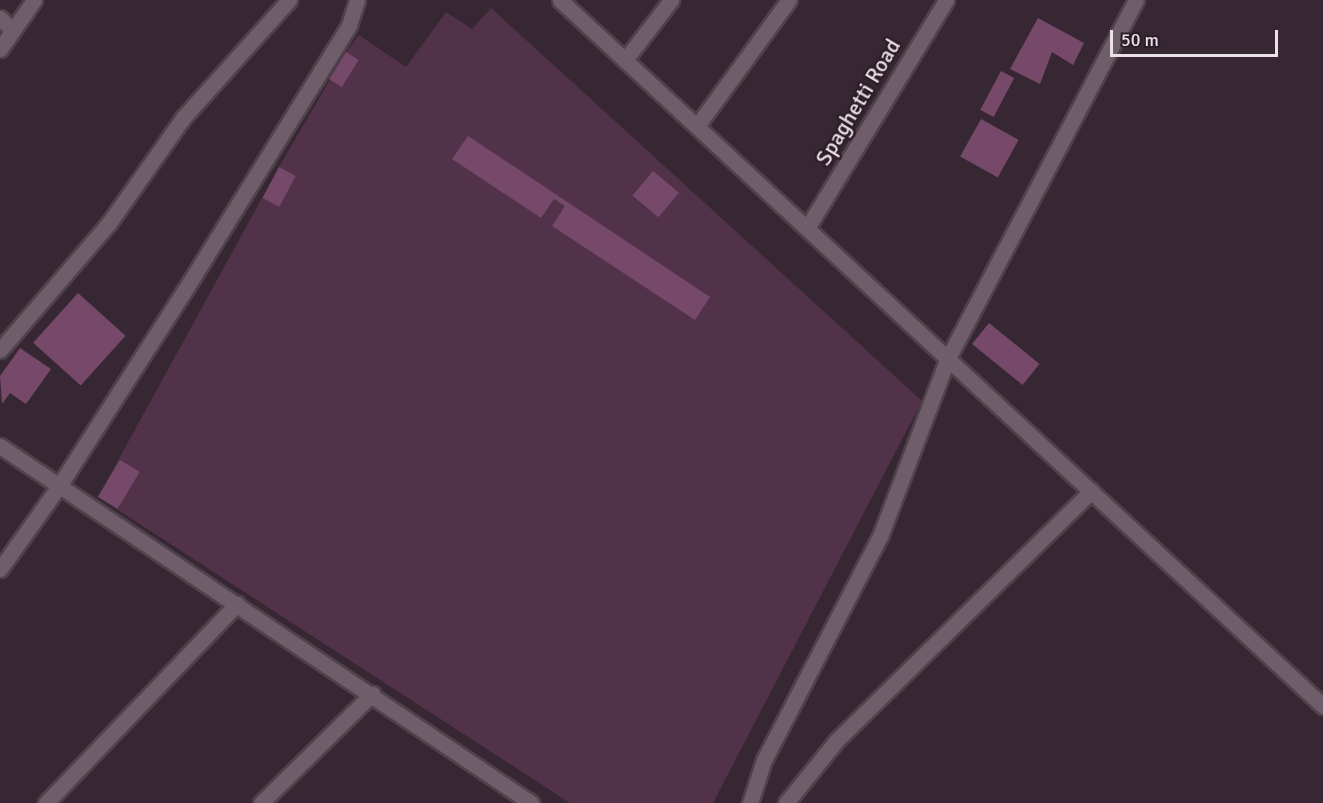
<!DOCTYPE html>
<style>
body{margin:0}
#map{position:relative;width:1323px;height:803px;overflow:hidden;background:#362732;font-family:Signika,sans-serif}
div>[style]{position:absolute}
.green>*{inset:0;background:#513249}
.building>*{inset:0;background:#76496a;transform-origin:0 0}
.roads{filter:drop-shadow(2px 0 #4f424b) drop-shadow(-2px 0 #4f424b) drop-shadow(0 2px #4f424b) drop-shadow(0 -2px #4f424b)}
.street>*{height:15px;margin:-7.5px;padding:0 7.5px;transform-origin:7.5px;border-radius:7.5px;background:#6f5d6a}
span{translate:-50% -50%;white-space:nowrap;text-align:center;line-height:1.15;-webkit-text-stroke:5px #2c1d28;paint-order:stroke}
.street-label{font-size:22px;color:#eae0e7}
.scale{position:absolute;left:1110px;top:30px;width:168px;height:27px;box-sizing:border-box;border:3px solid #eae0e7;border-top:0;padding-left:8px;font-size:18px;line-height:21px;white-space:nowrap;color:#eae0e7;-webkit-text-stroke:4px #2c1d28;paint-order:stroke}
</style>
<div id="map">
<div class="green">
<i style="clip-path:polygon(491px 8px,922px 401px,713px 803px,570px 803px,98px 497px,279px 167px,346px 52px,359px 35px,406px 67px,446px 12px,472px 29px)"></i>
</div>
<div class="building">
<i style="clip-path:polygon(1038px 18px,1084px 43px,1073px 65px,1052px 52px,1040px 84px,1010px 69px)"></i>
<i style="left:346px;top:52px;width:15px;height:32px;rotate:32deg"></i>
<i style="left:1001px;top:71px;width:15px;height:44px;rotate:28deg"></i>
<i style="left:981px;top:119px;width:43px;height:43px;rotate:29deg"></i>
<i style="clip-path:polygon(468px 136px,710px 297px,695px 320px,552px 226px,565px 206px,554px 199px,541px 218px,452px 159px)"></i>
<i style="left:279px;top:167px;width:19px;height:35px;rotate:28deg"></i>
<i style="left:653px;top:171px;width:34px;height:32px;rotate:40deg"></i>
<i style="left:78px;top:293px;width:64px;height:67px;rotate:42deg"></i>
<i style="left:989px;top:323px;width:65px;height:27px;rotate:39deg"></i>
<i style="clip-path:polygon(20px 348px,51px 369px,26px 404px,10px 393px,2px 404px,0 376px)"></i>
<i style="left:120px;top:460px;width:23px;height:43px;rotate:31deg"></i>
</div>
<div class="roads">
<div class="street">
<i style="left:560px;top:0;width:1040px;rotate:42.78deg"></i>
<i style="left:0;top:18px;width:18px;rotate:45deg"></i>
<i style="left:0;top:49px;width:60px;rotate:-55.2deg"></i>
<i style="left:625px;top:60px;width:76px;rotate:-52.5deg"></i>
<i style="left:697px;top:126px;width:156px;rotate:-53.9deg"></i>
<i style="left:807px;top:228px;width:267px;rotate:-58.6deg"></i>
<i style="left:0;top:350px;width:167px;rotate:-49.4deg"></i>
<i style="left:109px;top:223px;width:128px;rotate:-54.8deg"></i>
<i style="left:183px;top:118px;width:159px;rotate:-48.1deg"></i>
<i style="left:0;top:446px;width:640px;rotate:33.91deg"></i>
<i style="left:0;top:569px;width:102px;rotate:-54.6deg"></i>
<i style="left:59px;top:486px;width:233px;rotate:-57.3deg"></i>
<i style="left:185px;top:290px;width:312px;rotate:-58.2deg"></i>
<i style="left:349px;top:25px;width:26px;rotate:-72deg"></i>
<i style="left:46px;top:803px;width:276px;rotate:-46.2deg"></i>
<i style="left:261px;top:803px;width:156px;rotate:-44.5deg"></i>
<i style="left:750px;top:803px;width:45px;rotate:-72deg"></i>
<i style="left:764px;top:760px;width:254px;rotate:-62.6deg"></i>
<i style="left:881px;top:534px;width:188px;rotate:-69.2deg"></i>
<i style="left:948px;top:358px;width:404px;rotate:-62.3deg"></i>
<i style="left:786px;top:803px;width:81px;rotate:-51deg"></i>
<i style="left:837px;top:740px;width:356px;rotate:-44.4deg"></i>
</div>
</div>
<div class="street-label">
<span style="left:858px;top:102px;rotate:-59deg">Spaghetti Road</span>
</div>
<div class="scale">50 m</div>
</div>
